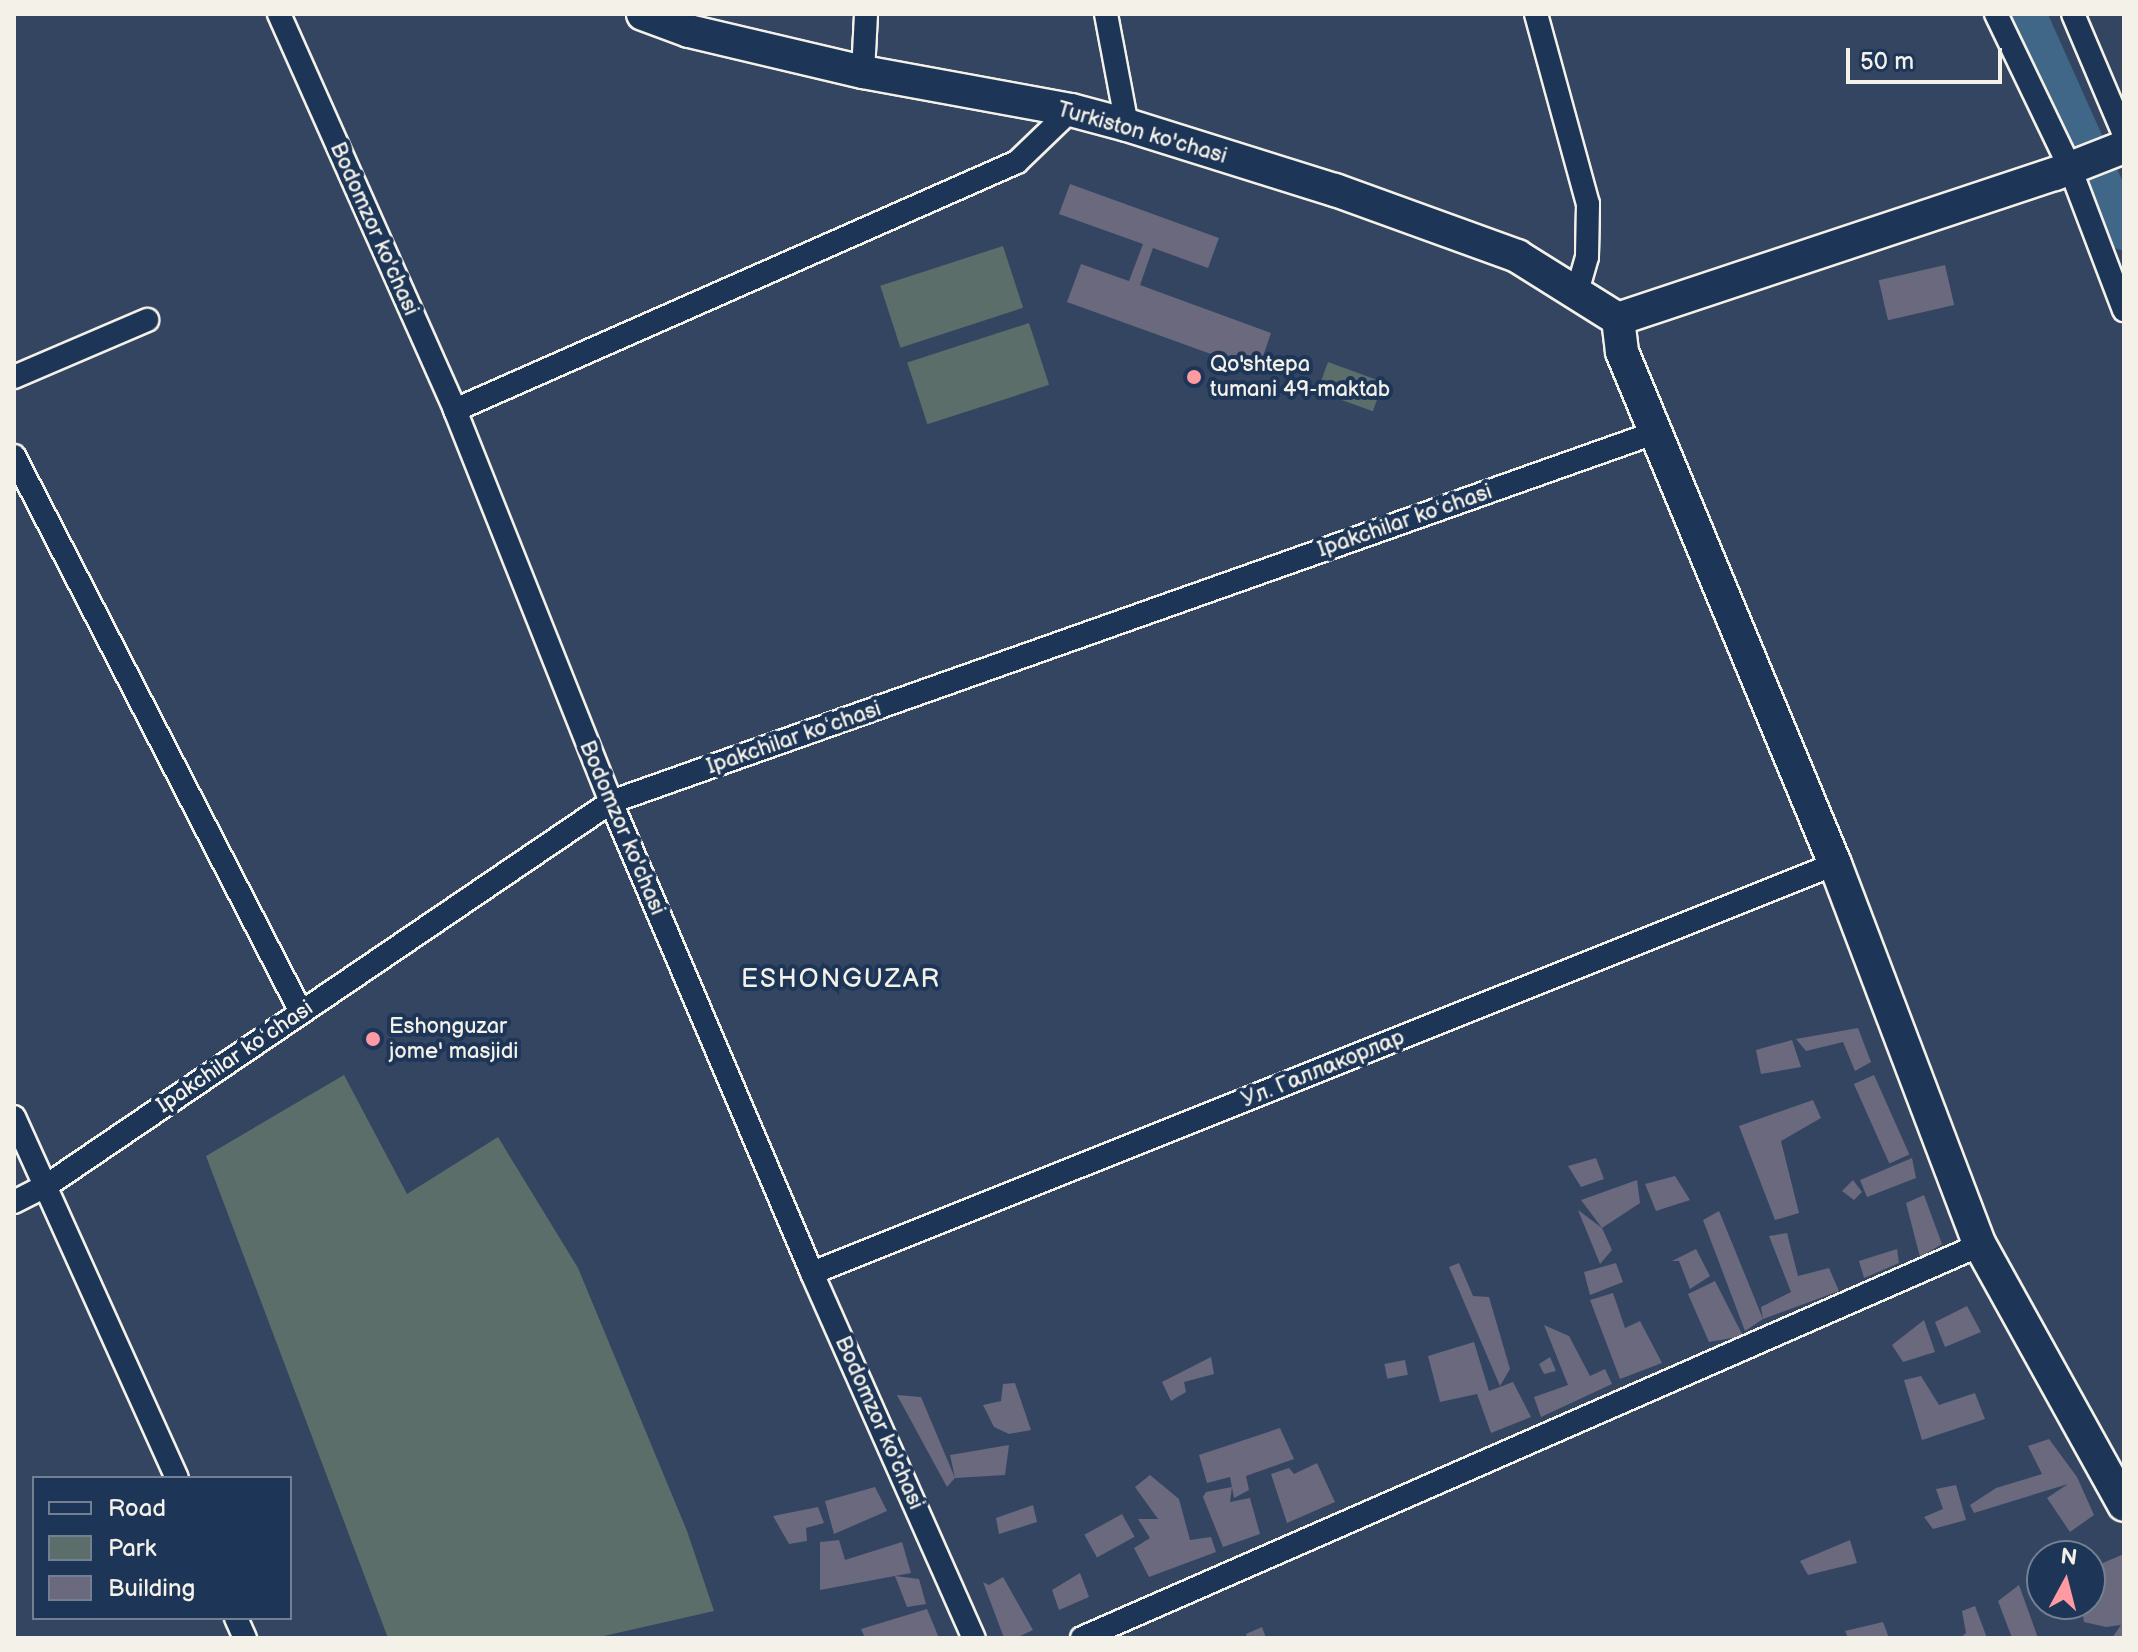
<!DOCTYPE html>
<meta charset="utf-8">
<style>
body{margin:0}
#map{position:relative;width:2138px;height:1652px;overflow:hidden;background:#344562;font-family:"Balsamiq Sans",sans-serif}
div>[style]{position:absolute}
.green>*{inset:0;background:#5b6e6a;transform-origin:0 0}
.river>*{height:38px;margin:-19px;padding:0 19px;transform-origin:19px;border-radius:19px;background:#406788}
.building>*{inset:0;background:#6a697d;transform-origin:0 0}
.roads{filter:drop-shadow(2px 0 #f4f1e8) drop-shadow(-2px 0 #f4f1e8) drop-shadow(0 2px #f4f1e8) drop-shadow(0 -2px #f4f1e8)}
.street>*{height:22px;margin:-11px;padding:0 11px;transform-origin:11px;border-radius:11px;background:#1d3557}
.secondary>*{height:32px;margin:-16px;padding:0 16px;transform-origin:16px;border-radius:16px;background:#1d3557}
.dots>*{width:22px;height:22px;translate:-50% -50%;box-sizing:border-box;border:4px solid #1d3557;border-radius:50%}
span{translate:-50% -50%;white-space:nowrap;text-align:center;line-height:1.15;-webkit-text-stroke:8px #1d3557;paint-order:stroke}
.street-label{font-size:22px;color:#f4f1e8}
.poi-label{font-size:22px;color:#f4f1e8}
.left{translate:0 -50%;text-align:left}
.quarter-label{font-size:26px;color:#f4f1e8;letter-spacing:2px}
.frame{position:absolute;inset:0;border:16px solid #f4f1e8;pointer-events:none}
.legend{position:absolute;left:32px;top:1476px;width:260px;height:144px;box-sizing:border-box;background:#1d3557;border:2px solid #738091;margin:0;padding:10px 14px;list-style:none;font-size:24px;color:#f4f1e8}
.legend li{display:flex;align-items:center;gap:16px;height:40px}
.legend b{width:40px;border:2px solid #738091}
.north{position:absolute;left:2026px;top:1540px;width:80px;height:80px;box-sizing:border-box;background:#1d3557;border:2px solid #738091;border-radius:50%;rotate:7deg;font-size:22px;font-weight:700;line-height:32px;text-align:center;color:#f4f1e8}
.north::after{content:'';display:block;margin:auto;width:28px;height:36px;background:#ff9aa2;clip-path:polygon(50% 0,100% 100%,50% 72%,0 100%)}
.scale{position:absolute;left:1846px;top:48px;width:156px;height:36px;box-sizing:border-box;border:4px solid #f4f1e8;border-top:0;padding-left:10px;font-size:24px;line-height:28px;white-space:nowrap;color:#f4f1e8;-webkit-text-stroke:6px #1d3557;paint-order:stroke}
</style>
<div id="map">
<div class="green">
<i style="left:1003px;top:246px;width:65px;height:129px;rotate:72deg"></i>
<i style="left:1029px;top:323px;width:65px;height:128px;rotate:72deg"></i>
<i style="left:1328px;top:362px;width:59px;height:31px;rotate:20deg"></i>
<i style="clip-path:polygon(344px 1075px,407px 1194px,498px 1137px,578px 1268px,687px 1531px,714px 1611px,595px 1638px,388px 1638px,206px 1156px)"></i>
</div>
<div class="river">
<i style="left:2027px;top:14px;width:238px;rotate:65.9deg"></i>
</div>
<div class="building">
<i style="clip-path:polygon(1070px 184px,1219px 238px,1208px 268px,1153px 248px,1140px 285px,1271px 333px,1258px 371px,1067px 302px,1081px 264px,1129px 281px,1143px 244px,1059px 214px)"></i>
<i style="left:1945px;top:265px;width:41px;height:68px;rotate:77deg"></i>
<i style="clip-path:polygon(1858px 1028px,1871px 1062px,1855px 1071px,1843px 1042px,1806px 1051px,1796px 1039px)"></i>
<i style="clip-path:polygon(1792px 1040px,1801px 1067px,1761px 1074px,1756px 1050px)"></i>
<i style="left:1874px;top:1075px;width:87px;height:22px;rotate:66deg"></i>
<i style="clip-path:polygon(1813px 1100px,1821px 1118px,1781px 1141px,1799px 1213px,1775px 1220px,1739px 1126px)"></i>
<i style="clip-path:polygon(1596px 1158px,1604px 1179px,1581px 1187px,1568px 1166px)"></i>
<i style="clip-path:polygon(1912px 1158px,1916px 1178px,1867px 1197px,1860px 1180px)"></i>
<i style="clip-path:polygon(1675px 1176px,1690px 1200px,1656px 1211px,1645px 1184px)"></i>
<i style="clip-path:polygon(1637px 1180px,1640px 1203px,1602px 1228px,1581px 1200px)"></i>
<i style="clip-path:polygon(1853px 1180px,1862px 1192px,1854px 1200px,1842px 1191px)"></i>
<i style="clip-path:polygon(1924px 1195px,1942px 1244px,1920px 1257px,1906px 1203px)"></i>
<i style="clip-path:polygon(1578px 1210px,1602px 1228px,1612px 1250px,1600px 1264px)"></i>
<i style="clip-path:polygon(1719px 1211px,1763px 1319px,1761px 1307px,1791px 1292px,1769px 1236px,1787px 1233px,1798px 1276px,1829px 1268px,1839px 1291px,1763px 1319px,1745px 1331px,1703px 1220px)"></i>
<i style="clip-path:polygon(1696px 1249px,1710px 1276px,1690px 1289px,1679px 1261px,1672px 1261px)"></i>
<i style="clip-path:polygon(1897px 1249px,1899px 1263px,1864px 1278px,1859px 1261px)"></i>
<i style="clip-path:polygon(1459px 1263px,1473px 1296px,1489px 1297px,1510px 1369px,1500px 1386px,1449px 1267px)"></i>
<i style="clip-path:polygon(1616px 1263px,1623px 1282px,1590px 1295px,1584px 1272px)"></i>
<i style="clip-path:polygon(1715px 1281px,1743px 1336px,1709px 1342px,1688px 1294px)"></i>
<i style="clip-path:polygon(1613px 1293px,1625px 1328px,1640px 1321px,1662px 1363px,1620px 1379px,1590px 1300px)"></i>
<i style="clip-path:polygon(1967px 1306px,1981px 1332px,1945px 1347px,1935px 1322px)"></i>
<i style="clip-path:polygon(1924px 1320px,1935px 1352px,1903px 1362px,1892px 1345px)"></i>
<i style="clip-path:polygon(1544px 1325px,1569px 1336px,1590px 1376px,1605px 1369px,1612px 1384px,1541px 1417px,1534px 1397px,1568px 1385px)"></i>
<i style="clip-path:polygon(1474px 1342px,1489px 1391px,1513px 1382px,1531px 1417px,1491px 1433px,1477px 1394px,1440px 1402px,1428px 1356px)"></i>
<i style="clip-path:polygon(1211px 1357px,1214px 1374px,1184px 1382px,1186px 1392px,1171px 1401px,1162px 1382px)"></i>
<i style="clip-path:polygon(1550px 1357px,1556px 1371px,1544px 1374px,1539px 1364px)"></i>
<i style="left:1405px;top:1360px;width:15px;height:21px;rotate:79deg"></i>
<i style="clip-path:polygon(1921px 1376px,1939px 1405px,1975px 1393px,1985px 1419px,1922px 1440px,1904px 1380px)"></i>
<i style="clip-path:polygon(1015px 1383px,1031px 1430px,1009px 1434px,994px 1427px,983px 1405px,1001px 1401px,1003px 1384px)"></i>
<i style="clip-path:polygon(897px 1395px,921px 1397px,955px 1478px,950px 1455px,1009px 1445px,1005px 1475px,955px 1478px,947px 1487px)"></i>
<i style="clip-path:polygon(1280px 1428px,1294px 1459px,1246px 1476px,1249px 1490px,1234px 1498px,1230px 1477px,1207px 1483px,1199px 1455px)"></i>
<i style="clip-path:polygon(2049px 1439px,2077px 1477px,2094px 1515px,2070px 1532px,2047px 1498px,2068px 1484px,1974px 1513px,1970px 1505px,1996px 1488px,2042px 1474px,2028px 1446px)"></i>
<i style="clip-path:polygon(1317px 1463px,1335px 1502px,1287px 1523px,1271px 1474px,1289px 1468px,1294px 1474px)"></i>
<i style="clip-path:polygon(1150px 1475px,1179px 1499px,1190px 1540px,1211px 1537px,1216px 1552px,1149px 1577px,1134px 1548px,1150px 1538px,1138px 1519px,1158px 1519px,1135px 1487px)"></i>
<i style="clip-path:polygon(1956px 1485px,1966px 1520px,1933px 1529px,1924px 1517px,1943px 1509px,1936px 1489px)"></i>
<i style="clip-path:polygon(875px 1487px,887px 1511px,834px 1534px,825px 1501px)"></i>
<i style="clip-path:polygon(1232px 1487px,1230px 1502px,1250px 1498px,1260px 1534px,1223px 1547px,1203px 1497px,1206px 1492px)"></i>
<i style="clip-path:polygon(1033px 1505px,1037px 1522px,999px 1534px,996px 1518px)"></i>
<i style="clip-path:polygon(818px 1507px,824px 1523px,806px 1528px,807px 1541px,789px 1544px,773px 1516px)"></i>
<i style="left:1122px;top:1514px;width:26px;height:43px;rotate:61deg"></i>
<i style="clip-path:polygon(839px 1540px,845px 1560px,902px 1542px,911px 1573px,895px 1576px,919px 1579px,926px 1604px,907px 1607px,895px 1576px,820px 1590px,820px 1542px)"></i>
<i style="clip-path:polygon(1850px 1540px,1857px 1563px,1808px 1575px,1800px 1561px)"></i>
<i style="clip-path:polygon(2124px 1554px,2124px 1638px,2112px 1638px,2121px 1625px,2106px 1627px,2084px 1622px,2081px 1604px,2090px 1604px,2090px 1592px,2104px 1590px,2098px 1565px)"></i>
<i style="clip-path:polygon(1080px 1573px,1089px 1597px,1059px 1610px,1052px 1590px)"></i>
<i style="clip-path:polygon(1003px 1577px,1033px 1630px,1016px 1638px,1004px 1638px,983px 1582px,989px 1585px)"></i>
<i style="clip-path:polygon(2019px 1585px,2038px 1638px,2012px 1638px,1998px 1601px)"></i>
<i style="clip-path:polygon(1975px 1606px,1987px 1638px,1960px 1638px,1966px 1633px,1962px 1611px)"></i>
<i style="clip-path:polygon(927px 1609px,939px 1638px,865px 1638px,861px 1629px)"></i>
<i style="clip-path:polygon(1883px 1622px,1889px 1638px,1848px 1638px,1845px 1631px)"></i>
<i style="clip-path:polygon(1262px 1627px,1266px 1638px,1247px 1638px,1246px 1634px)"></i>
</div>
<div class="roads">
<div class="street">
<i style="left:279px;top:14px;width:433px;rotate:66deg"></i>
<i style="left:455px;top:410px;width:422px;rotate:68.3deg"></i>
<i style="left:611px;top:802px;width:512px;rotate:66.89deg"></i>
<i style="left:812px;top:1273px;width:399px;rotate:66.1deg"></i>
<i style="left:1106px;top:14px;width:113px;rotate:79.3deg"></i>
<i style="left:1536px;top:14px;width:197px;rotate:74.7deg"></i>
<i style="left:1588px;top:204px;width:53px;rotate:91.1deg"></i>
<i style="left:1587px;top:257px;width:35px;rotate:106deg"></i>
<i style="left:1996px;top:14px;width:171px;rotate:64.3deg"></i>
<i style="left:2070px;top:168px;width:152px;rotate:69.2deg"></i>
<i style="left:2073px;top:14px;width:130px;rotate:67deg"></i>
<i style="left:863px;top:72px;width:58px;rotate:-87deg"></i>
<i style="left:14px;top:377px;width:145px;rotate:-23.2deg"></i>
<i style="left:455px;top:410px;width:614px;rotate:-23.81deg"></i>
<i style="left:1017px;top:162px;width:75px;rotate:-43.9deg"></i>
<i style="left:14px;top:456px;width:626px;rotate:62.7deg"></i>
<i style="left:14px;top:1117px;width:396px;rotate:65.7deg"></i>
<i style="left:14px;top:1202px;width:36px;rotate:-27deg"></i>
<i style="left:46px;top:1186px;width:683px;rotate:-34.2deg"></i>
<i style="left:611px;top:802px;width:1106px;rotate:-19.48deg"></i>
<i style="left:812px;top:1273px;width:1102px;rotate:-21.79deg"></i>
<i style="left:236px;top:1618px;width:22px;rotate:66deg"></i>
<i style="left:1082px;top:1638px;width:980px;rotate:-23.64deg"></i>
</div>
<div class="secondary">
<i style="left:643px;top:14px;width:49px;rotate:20.3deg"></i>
<i style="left:689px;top:31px;width:179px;rotate:13.3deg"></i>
<i style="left:863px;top:72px;width:211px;rotate:10.4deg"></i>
<i style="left:1071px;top:110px;width:58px;rotate:15deg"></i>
<i style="left:1127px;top:125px;width:218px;rotate:17.4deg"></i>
<i style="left:1335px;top:190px;width:194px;rotate:19.9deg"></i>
<i style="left:1517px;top:256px;width:119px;rotate:32deg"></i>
<i style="left:1618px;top:319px;width:33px;rotate:83deg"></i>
<i style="left:1622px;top:352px;width:555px;rotate:67.41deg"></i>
<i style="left:1835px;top:864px;width:408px;rotate:69.2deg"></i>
<i style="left:1980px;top:1245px;width:297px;rotate:61deg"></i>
<i style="left:1618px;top:319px;width:460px;rotate:-18.4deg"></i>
<i style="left:2055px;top:174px;width:74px;rotate:-21.4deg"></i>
</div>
</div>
<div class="dots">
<i style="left:1194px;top:377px;background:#ff9aa2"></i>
<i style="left:373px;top:1039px;background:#ff9aa2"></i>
</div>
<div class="street-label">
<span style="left:1142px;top:133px;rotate:16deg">Turkiston ko'chasi</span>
<span style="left:374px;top:229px;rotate:66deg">Bodomzor ko'chasi</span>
<span style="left:1405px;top:521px;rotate:-19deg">Ipakchilar koʻchasi</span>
<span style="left:794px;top:738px;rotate:-19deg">Ipakchilar koʻchasi</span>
<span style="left:622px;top:828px;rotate:67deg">Bodomzor ko'chasi</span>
<span style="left:235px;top:1057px;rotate:-34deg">Ipakchilar koʻchasi</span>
<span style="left:1323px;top:1069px;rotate:-22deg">Ул. Галлакорлар</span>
<span style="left:879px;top:1423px;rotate:66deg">Bodomzor ko'chasi</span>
</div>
<div class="poi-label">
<span class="left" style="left:1210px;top:377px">Qo'shtepa<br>tumani 49-maktab</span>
<span class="left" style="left:389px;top:1039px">Eshonguzar<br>jome' masjidi</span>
</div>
<div class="quarter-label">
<span style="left:841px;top:980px">ESHONGUZAR</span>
</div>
<div class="frame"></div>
<ul class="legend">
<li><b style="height:10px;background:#1d3557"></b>Road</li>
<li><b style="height:22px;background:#5b6e6a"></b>Park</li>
<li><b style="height:22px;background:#6a697d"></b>Building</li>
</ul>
<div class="north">N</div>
<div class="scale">50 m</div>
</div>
